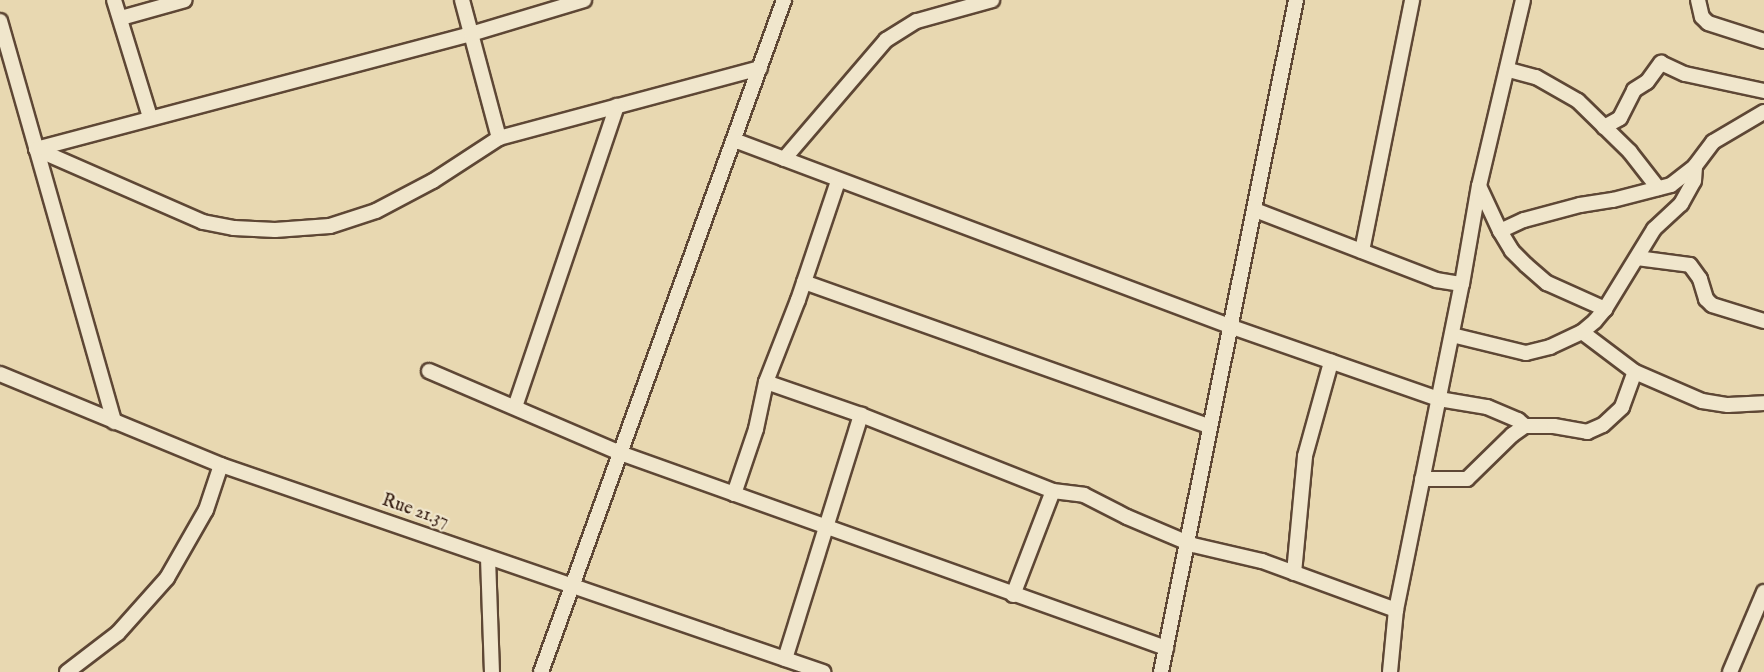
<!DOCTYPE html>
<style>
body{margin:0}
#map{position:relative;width:1764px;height:672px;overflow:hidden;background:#e8d8b1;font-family:"IM FELL English",serif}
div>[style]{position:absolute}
.roads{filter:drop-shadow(2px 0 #5e4735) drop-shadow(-2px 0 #5e4735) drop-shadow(0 2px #5e4735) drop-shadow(0 -2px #5e4735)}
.minor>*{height:14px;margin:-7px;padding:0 7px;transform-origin:7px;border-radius:7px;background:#f0e6cc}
span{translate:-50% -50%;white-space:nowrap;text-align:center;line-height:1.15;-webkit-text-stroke:4.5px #f0e6cc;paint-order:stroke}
.street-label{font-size:18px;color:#30170c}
</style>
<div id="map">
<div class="roads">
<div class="minor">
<i style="left:114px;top:0;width:122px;rotate:72.9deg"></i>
<i style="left:462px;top:0;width:143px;rotate:75deg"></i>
<i style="left:1698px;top:0;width:17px;rotate:77deg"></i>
<i style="left:1702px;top:17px;width:8px;rotate:45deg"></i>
<i style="left:1708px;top:23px;width:59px;rotate:17.8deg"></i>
<i style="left:121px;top:18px;width:66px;rotate:-15.7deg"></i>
<i style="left:0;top:21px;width:417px;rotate:74.1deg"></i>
<i style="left:1509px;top:70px;width:28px;rotate:15deg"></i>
<i style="left:1536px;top:77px;width:48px;rotate:29.7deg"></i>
<i style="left:1578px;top:101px;width:73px;rotate:44.4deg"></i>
<i style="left:1630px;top:152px;width:46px;rotate:52.1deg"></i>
<i style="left:1604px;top:127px;width:18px;rotate:-29deg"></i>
<i style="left:1620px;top:118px;width:31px;rotate:-63deg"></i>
<i style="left:1634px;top:90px;width:15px;rotate:-32deg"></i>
<i style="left:1647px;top:82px;width:24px;rotate:-54deg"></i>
<i style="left:1661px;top:63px;width:26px;rotate:25deg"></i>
<i style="left:1685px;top:74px;width:81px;rotate:12.1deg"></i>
<i style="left:734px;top:140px;width:532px;rotate:20.58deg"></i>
<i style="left:1232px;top:327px;width:219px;rotate:19.2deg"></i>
<i style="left:1439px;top:399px;width:49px;rotate:9.5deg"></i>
<i style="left:1487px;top:407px;width:34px;rotate:23deg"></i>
<i style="left:1518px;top:420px;width:9px;rotate:41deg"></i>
<i style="left:36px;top:149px;width:182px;rotate:23.6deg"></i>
<i style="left:203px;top:222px;width:32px;rotate:11deg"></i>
<i style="left:234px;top:228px;width:41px;rotate:2.8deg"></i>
<i style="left:275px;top:230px;width:55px;rotate:-4.2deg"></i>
<i style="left:330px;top:226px;width:48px;rotate:-18.1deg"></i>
<i style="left:376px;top:211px;width:64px;rotate:-27.8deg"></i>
<i style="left:433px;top:181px;width:79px;rotate:-33.1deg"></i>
<i style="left:499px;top:138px;width:270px;rotate:-15deg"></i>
<i style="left:36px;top:149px;width:450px;rotate:-14.8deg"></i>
<i style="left:471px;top:34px;width:118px;rotate:-16.7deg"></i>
<i style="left:784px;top:159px;width:157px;rotate:-49.4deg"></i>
<i style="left:886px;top:40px;width:36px;rotate:-32deg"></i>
<i style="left:917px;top:21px;width:78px;rotate:-15.6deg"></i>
<i style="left:1479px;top:186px;width:50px;rotate:65deg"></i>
<i style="left:1500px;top:231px;width:23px;rotate:59deg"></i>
<i style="left:1512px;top:251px;width:20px;rotate:45deg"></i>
<i style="left:1526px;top:265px;width:28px;rotate:41deg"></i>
<i style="left:1547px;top:283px;width:64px;rotate:24.1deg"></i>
<i style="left:1255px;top:210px;width:194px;rotate:21.1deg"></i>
<i style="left:1436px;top:280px;width:26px;rotate:9deg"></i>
<i style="left:1500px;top:231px;width:26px;rotate:-25deg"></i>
<i style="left:1524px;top:220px;width:58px;rotate:-15deg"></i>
<i style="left:1580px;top:205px;width:33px;rotate:-9deg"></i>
<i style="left:1613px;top:200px;width:60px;rotate:-14.5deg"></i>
<i style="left:1671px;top:185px;width:31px;rotate:-38deg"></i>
<i style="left:1695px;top:166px;width:30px;rotate:-53deg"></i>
<i style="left:1713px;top:142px;width:59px;rotate:-30.5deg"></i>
<i style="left:1362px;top:251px;width:256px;rotate:-78.7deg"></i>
<i style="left:1637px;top:258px;width:53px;rotate:7.5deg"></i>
<i style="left:1690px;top:265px;width:17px;rotate:54deg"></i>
<i style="left:1700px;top:279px;width:21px;rotate:73deg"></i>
<i style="left:1706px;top:299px;width:8px;rotate:45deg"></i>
<i style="left:1712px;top:305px;width:54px;rotate:17.1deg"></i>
<i style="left:804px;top:282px;width:430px;rotate:19.6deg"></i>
<i style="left:1582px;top:332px;width:66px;rotate:37deg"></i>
<i style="left:1635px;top:372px;width:73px;rotate:23.4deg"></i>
<i style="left:1702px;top:401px;width:26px;rotate:9deg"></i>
<i style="left:1728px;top:405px;width:36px;rotate:-3deg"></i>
<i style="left:1452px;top:335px;width:76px;rotate:13.7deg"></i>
<i style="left:1526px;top:353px;width:25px;rotate:-14deg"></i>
<i style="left:1550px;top:347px;width:35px;rotate:-25deg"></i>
<i style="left:1582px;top:332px;width:17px;rotate:-40deg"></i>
<i style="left:1595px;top:321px;width:16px;rotate:-50deg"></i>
<i style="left:1605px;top:309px;width:94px;rotate:-58.5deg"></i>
<i style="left:1654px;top:229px;width:37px;rotate:-43deg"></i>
<i style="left:1681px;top:204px;width:26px;rotate:-61deg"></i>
<i style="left:1694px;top:181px;width:15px;rotate:-86deg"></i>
<i style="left:429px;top:371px;width:208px;rotate:23.2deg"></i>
<i style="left:620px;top:453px;width:580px;rotate:19.65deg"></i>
<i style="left:0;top:374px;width:239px;rotate:22.4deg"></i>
<i style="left:221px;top:465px;width:637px;rotate:18.98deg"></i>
<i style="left:766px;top:382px;width:101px;rotate:19.2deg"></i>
<i style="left:861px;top:415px;width:206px;rotate:21.6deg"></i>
<i style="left:1053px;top:491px;width:31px;rotate:7deg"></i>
<i style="left:1084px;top:495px;width:48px;rotate:27.1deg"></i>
<i style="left:1127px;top:517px;width:72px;rotate:23deg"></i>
<i style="left:1193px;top:545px;width:71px;rotate:13.1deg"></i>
<i style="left:1262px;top:561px;width:143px;rotate:20.1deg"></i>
<i style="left:515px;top:407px;width:318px;rotate:-71.3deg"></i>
<i style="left:1422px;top:479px;width:45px"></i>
<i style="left:1467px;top:479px;width:63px;rotate:-44.4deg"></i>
<i style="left:1512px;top:435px;width:16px;rotate:-35deg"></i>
<i style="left:1525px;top:426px;width:29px"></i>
<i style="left:1554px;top:426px;width:34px;rotate:10deg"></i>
<i style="left:1587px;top:432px;width:17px;rotate:-24deg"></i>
<i style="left:1603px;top:425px;width:26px;rotate:-43deg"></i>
<i style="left:1622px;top:407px;width:37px;rotate:-70deg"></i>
<i style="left:734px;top:494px;width:69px;rotate:-71.3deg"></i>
<i style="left:756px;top:429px;width:48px;rotate:-78deg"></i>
<i style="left:766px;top:382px;width:88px;rotate:-68.7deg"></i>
<i style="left:798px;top:300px;width:126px;rotate:-71.4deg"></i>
<i style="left:488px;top:558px;width:114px;rotate:88deg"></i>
<i style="left:1294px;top:573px;width:118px;rotate:-84.6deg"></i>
<i style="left:1305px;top:456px;width:98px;rotate:-74.5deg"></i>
<i style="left:1013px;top:595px;width:111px;rotate:-69deg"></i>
<i style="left:785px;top:659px;width:256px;rotate:-72.7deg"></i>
<i style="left:67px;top:672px;width:64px;rotate:-37.4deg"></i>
<i style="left:118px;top:633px;width:74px;rotate:-48.3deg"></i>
<i style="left:167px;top:578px;width:78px;rotate:-60.2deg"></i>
<i style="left:206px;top:510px;width:47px;rotate:-71.6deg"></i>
<i style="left:541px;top:672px;width:715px;rotate:-70.12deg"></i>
<i style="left:1161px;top:672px;width:685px;rotate:-78.64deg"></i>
<i style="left:1390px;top:672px;width:62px;rotate:-84.5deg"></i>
<i style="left:1396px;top:610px;width:333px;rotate:-78.6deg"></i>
<i style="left:1462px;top:284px;width:99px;rotate:-80.2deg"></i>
<i style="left:1479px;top:186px;width:191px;rotate:-76.7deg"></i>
<i style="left:1730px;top:672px;width:87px;rotate:-67deg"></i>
</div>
</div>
<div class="street-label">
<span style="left:415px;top:512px;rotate:19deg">Rue 21.37</span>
</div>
</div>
